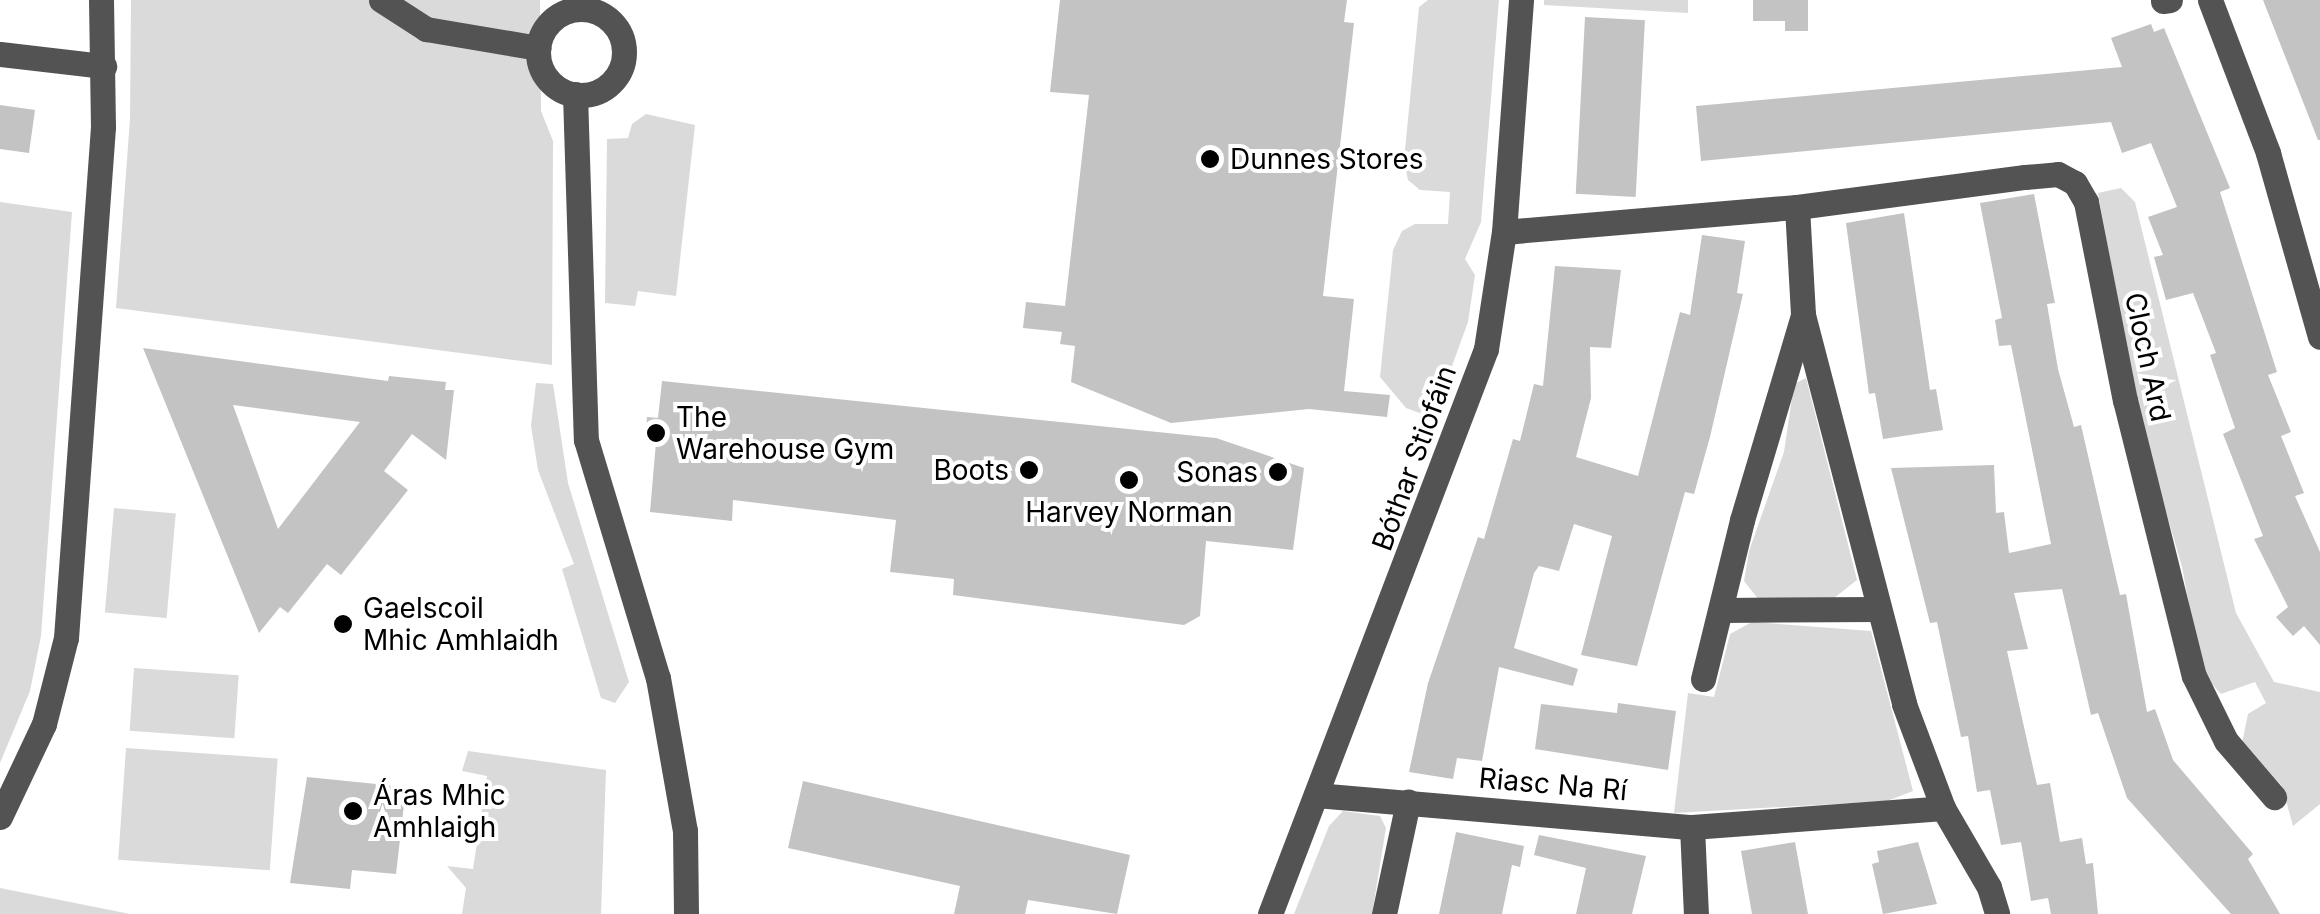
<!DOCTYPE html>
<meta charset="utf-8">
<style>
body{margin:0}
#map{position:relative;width:2320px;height:914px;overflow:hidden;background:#fff;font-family:Inter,sans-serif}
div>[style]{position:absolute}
.green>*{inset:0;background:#dadada;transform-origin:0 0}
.building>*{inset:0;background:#c3c3c3;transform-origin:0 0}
.minor>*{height:25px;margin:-12.5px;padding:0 12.5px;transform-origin:12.5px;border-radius:12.5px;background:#535353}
.minor>.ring{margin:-12.5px;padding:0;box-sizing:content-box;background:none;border:25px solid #535353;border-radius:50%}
.dots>*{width:28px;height:28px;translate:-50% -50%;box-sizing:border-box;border:5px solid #fff;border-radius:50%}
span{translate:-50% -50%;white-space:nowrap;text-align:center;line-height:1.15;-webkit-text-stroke:8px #fff;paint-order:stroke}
.poi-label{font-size:28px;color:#000}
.left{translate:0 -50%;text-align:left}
.right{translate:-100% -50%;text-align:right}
.street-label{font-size:28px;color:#000}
</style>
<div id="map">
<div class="green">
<i style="clip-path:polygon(131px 0,540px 0,541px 111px,553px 141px,552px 365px,116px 308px,130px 119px)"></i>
<i style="clip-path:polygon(1428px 0,1499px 0,1481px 222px,1465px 259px,1475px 275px,1468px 322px,1433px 418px,1406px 408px,1380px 377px,1393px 250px,1402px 231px,1415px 224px,1448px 224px,1450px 192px,1420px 190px,1408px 180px,1404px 160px,1419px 7px)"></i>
<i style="clip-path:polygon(1544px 0,1688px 0,1688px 13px,1544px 5px)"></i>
<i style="clip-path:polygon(646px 114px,695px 125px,676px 296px,638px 291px,635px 306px,605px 303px,607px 139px,628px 138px,632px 124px)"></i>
<i style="clip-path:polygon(2121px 188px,2135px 202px,2236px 613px,2274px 682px,2320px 692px,2320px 804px,2293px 826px,2282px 786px,2242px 743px,2248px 714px,2266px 703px,2255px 682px,2221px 694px,2202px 673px,2182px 567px,2139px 417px,2098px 193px)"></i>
<i style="clip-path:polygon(0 202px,72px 212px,41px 636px,30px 691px,0 763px)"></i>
<i style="clip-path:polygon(1806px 378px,1857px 580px,1834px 598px,1759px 600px,1744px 581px,1749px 551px,1784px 452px,1794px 384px)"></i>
<i style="clip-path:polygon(536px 383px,553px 384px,568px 483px,629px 682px,615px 703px,601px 698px,562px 569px,574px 564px,538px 470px,531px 426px)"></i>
<i style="left:114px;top:508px;width:62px;height:105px;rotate:5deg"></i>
<i style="clip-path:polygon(1752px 622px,1871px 631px,1913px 791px,1887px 801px,1674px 813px,1688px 693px,1714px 697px,1730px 634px)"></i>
<i style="left:134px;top:668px;width:105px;height:63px;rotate:4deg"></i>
<i style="left:126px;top:748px;width:152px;height:112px;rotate:4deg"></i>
<i style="clip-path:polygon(468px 751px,606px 770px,601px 914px,462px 914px,466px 888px,447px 866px,473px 869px,487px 776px,462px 771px)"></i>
<i style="clip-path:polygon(1343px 811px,1380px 816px,1386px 828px,1372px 914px,1294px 914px,1329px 826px)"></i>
<i style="clip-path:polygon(0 888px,130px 914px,0 914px)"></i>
</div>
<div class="building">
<i style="clip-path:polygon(1060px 0,1347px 0,1344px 22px,1354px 23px,1323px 296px,1354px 299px,1344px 391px,1390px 395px,1387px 417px,1309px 409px,1171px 423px,1071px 382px,1075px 346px,1060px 344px,1062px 332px,1023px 328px,1026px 302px,1065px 306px,1089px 95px,1050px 92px)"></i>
<i style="clip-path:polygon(1753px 0,1808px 0,1808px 31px,1785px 31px,1785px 21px,1753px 21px)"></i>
<i style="clip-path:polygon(2263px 0,2320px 0,2320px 140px,2318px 140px)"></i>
<i style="left:1585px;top:17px;width:60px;height:177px;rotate:3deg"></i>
<i style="clip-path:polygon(2151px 24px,2154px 32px,2164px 28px,2230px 188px,2220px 192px,2277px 372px,2268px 375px,2291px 432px,2281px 436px,2304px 493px,2295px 496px,2320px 552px,2320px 645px,2304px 626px,2293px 636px,2276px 617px,2288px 607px,2254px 539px,2263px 536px,2223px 434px,2235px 428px,2210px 355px,2216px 353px,2193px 293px,2166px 300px,2154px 257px,2163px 255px,2148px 217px,2177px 207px,2151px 143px,2122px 153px,2111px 122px,1701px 161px,1696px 106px,2122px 67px,2111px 38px)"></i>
<i style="clip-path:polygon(0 105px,35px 110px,29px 153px,0 149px)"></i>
<i style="clip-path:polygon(2034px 194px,2055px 303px,2047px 304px,2058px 369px,2074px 427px,2081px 425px,2120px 595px,2126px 594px,2147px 712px,2155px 709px,2173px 760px,2253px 854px,2248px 859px,2280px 914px,2231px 914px,2127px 798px,2098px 713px,2091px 715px,2062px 589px,2014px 593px,2028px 649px,2007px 651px,2037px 785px,2050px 783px,2060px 842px,2082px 838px,2086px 864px,2093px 863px,2098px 914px,2051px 914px,2048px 898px,2031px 901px,2021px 842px,2001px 845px,1990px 790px,1977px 792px,1968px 736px,1961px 737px,1937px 622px,1930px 623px,1891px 468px,1994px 465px,1996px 513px,2004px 512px,2009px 553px,2051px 544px,2011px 345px,1999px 346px,1995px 320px,2002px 318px,1980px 203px)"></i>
<i style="clip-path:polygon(1904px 213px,1930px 390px,1936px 389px,1943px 430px,1883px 439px,1875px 393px,1869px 394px,1846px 223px)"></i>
<i style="clip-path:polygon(1702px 235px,1745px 241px,1737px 293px,1743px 294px,1710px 437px,1694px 494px,1685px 492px,1637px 666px,1581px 655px,1612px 536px,1574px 524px,1559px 571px,1539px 566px,1534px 573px,1514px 648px,1578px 669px,1573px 686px,1499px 667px,1482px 761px,1457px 758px,1453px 779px,1409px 772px,1428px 683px,1478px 537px,1484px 539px,1513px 439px,1520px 441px,1534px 384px,1543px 386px,1555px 266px,1621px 270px,1611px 348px,1590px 347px,1591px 398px,1576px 457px,1638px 476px,1680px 312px,1690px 315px)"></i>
<i style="clip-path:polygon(evenodd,143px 348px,388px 381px,389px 376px,446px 382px,445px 390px,454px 390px,446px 460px,412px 434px,384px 471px,408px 490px,341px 575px,327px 564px,288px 613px,280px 607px,259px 633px,143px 348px,233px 405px,360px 422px,278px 529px,233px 405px)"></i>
<i style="clip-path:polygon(662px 381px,1216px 438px,1304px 468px,1293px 550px,1206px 541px,1200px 616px,1184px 625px,953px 595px,954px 579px,890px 572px,896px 520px,733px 500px,732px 521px,650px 512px,656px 442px,645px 441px,647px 417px,658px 418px)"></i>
<i style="clip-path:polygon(1618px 703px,1676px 711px,1668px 770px,1535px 749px,1541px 704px,1617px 713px)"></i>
<i style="clip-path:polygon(307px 777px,406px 787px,396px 874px,352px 870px,350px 889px,290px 883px)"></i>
<i style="clip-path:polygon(803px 781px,1130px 855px,1117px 914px,1028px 900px,1025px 914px,954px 914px,960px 886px,788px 848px)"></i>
<i style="clip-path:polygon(1456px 832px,1524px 846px,1520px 867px,1512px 865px,1502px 914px,1439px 914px)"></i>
<i style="clip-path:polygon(1539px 835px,1646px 856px,1632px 914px,1576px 914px,1586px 868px,1534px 855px)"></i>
<i style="clip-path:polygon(1795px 842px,1808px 914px,1752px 914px,1741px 851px)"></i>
<i style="clip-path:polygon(1918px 842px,1937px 904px,1883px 914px,1872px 864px,1879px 862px,1877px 851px)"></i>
</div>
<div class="minor">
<i style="left:381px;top:0;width:54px;rotate:32.8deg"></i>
<i style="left:426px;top:29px;width:114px;rotate:9.6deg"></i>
<i style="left:2210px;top:0;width:164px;rotate:69.2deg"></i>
<i style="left:2268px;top:153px;width:191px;rotate:74.2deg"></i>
<i style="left:2163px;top:1px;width:7px;rotate:-8deg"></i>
<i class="ring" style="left:538px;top:9px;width:61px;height:61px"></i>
<i style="left:0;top:54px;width:105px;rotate:6.6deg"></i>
<i style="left:575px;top:94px;width:346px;rotate:88.2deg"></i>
<i style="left:586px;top:440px;width:249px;rotate:73.2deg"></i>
<i style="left:658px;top:678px;width:155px;rotate:80deg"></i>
<i style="left:685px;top:831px;width:83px;rotate:89.3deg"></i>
<i style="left:1797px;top:207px;width:108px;rotate:86.8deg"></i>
<i style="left:1803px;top:315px;width:402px;rotate:75.4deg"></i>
<i style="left:1904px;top:704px;width:111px;rotate:69.4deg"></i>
<i style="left:1943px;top:808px;width:91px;rotate:59.8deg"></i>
<i style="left:1989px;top:887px;width:28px;rotate:73deg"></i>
<i style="left:1504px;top:232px;width:294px;rotate:-4.9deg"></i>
<i style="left:1797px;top:207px;width:230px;rotate:-7.5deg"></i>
<i style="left:2025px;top:177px;width:33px;rotate:-5deg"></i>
<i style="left:2058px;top:174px;width:19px;rotate:28deg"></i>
<i style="left:2075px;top:183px;width:22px;rotate:60deg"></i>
<i style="left:2086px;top:202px;width:202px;rotate:78.9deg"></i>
<i style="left:2125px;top:400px;width:284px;rotate:76deg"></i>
<i style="left:2194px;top:676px;width:72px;rotate:63.8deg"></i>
<i style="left:2226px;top:741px;width:74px;rotate:49.4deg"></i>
<i style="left:1721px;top:610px;width:158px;rotate:-0.4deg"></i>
<i style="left:1703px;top:679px;width:164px;rotate:-76.2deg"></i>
<i style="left:1742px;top:520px;width:214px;rotate:-73.4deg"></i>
<i style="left:1316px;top:795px;width:377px;rotate:4.9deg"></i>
<i style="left:1692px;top:827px;width:252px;rotate:-4.3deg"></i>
<i style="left:0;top:817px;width:103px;rotate:-64.7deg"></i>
<i style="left:44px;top:724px;width:89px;rotate:-75.7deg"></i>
<i style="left:66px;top:638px;width:512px;rotate:-85.86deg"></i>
<i style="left:103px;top:127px;width:127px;rotate:-90.9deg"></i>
<i style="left:1692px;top:827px;width:87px;rotate:87.4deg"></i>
<i style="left:1270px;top:914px;width:605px;rotate:-69.08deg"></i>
<i style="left:1486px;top:349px;width:118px;rotate:-81.3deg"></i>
<i style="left:1504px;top:232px;width:233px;rotate:-85.8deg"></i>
<i style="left:1384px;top:914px;width:115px;rotate:-77.9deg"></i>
</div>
<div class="dots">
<i style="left:1210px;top:159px;background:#000"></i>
<i style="left:656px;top:433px;background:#000"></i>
<i style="left:1029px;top:470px;background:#000"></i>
<i style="left:1278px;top:472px;background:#000"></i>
<i style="left:1129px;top:480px;background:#000"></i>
<i style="left:343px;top:624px;background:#000"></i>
<i style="left:353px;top:811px;background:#000"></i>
</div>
<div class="poi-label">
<span class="left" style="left:1230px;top:159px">Dunnes Stores</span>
<span class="left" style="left:676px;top:433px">The<br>Warehouse Gym</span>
<span class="right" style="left:1009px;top:470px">Boots</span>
<span class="right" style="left:1258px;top:472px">Sonas</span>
<span style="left:1129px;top:512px">Harvey Norman</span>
<span class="left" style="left:363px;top:624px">Gaelscoil<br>Mhic Amhlaidh</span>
<span class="left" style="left:373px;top:811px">Áras Mhic<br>Amhlaigh</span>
</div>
<div class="street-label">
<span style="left:2148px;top:357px;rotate:78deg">Cloch Ard</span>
<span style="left:1414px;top:458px;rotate:-70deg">Bóthar Stiofáin</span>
<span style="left:1553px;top:784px;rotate:5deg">Riasc Na Rí</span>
</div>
</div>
